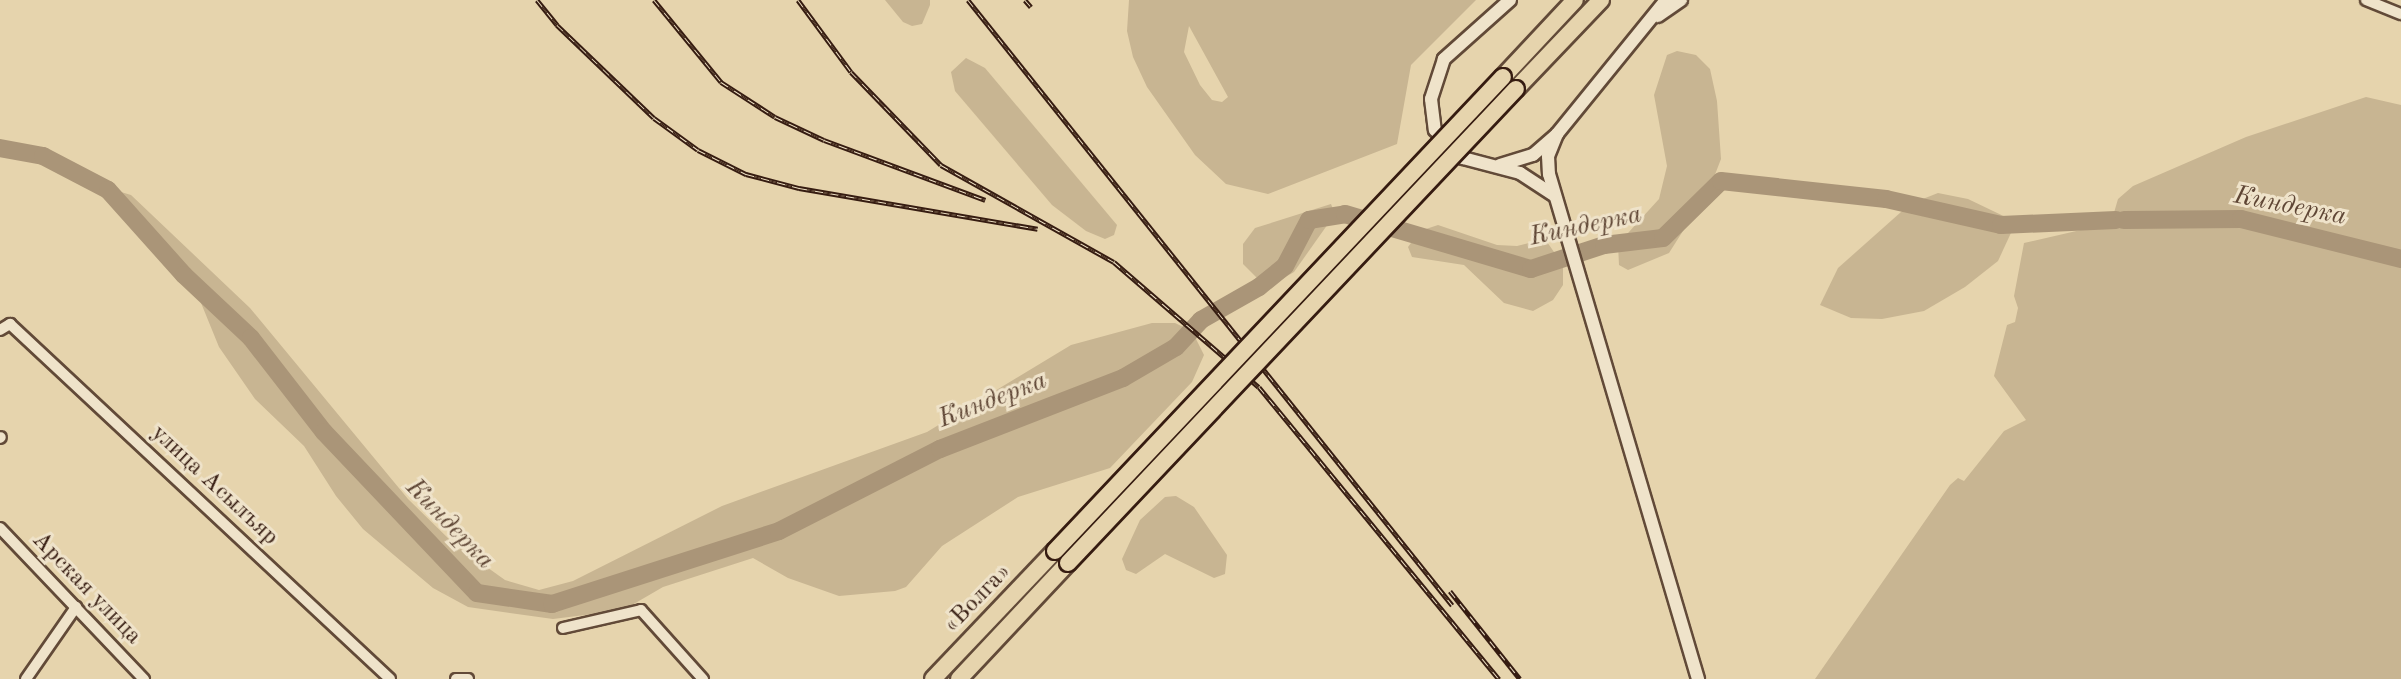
<!DOCTYPE html>
<meta charset="utf-8">
<style>
body{margin:0}
#map{position:relative;width:2401px;height:679px;overflow:hidden;background:#e6d4ad;font-family:"Old Standard TT",serif}
div>[style]{position:absolute}
.green>*{inset:0;background:#c8b592}
.river>*{height:18px;margin:-9px;padding:0 9px;transform-origin:9px;border-radius:9px;background:#aa9578}
.roads{filter:drop-shadow(2px 0 #624a38) drop-shadow(-2px 0 #624a38) drop-shadow(0 2px #624a38) drop-shadow(0 -2px #624a38)}
.minor>*{height:10px;margin:-5px;padding:0 5px;transform-origin:5px;border-radius:5px;background:#efe3ca}
.tertiary>*{height:12px;margin:-6px;padding:0 6px;transform-origin:6px;border-radius:6px;background:#efe3ca}
.trunk>*{height:16px;margin:-8px;padding:0 8px;transform-origin:8px;border-radius:8px;background:#e6d4ad}
.rail>*{height:5px;margin-top:-2.5px;transform-origin:0;background:repeating-linear-gradient(90deg,#efe3ca 0 8px,#361c11 0 16px);box-sizing:border-box;border-block:2px solid #361c11}
.bridges{filter:drop-shadow(2px 0 #361c11) drop-shadow(-2px 0 #361c11) drop-shadow(0 2px #361c11) drop-shadow(0 -2px #361c11)}
.trunk-bridge>*{height:16px;margin:-8px;padding:0 8px;transform-origin:8px;border-radius:8px;background:#e6d4ad}
span{translate:-50% -50%;white-space:nowrap;text-align:center;line-height:1.15;-webkit-text-stroke:6px #efe3ca;paint-order:stroke}
.street-label{font-size:24px;color:#361c11}
.water-label{font-size:26px;color:#5f4635;font-style:italic}
</style>
<div id="map">
<div class="green">
<i style="clip-path:polygon(885px 0,930px 0,930px 5px,922px 24px,912px 26px,903px 22px)"></i>
<i style="clip-path:polygon(evenodd,1129px 0,1476px 0,1411px 65px,1397px 144px,1268px 194px,1226px 184px,1195px 155px,1147px 87px,1133px 57px,1127px 31px,1129px 0,1189px 26px,1228px 97px,1222px 102px,1212px 100px,1200px 85px,1184px 52px,1189px 26px)"></i>
<i style="clip-path:polygon(1677px 51px,1696px 55px,1710px 69px,1717px 101px,1721px 159px,1709px 190px,1669px 253px,1628px 270px,1619px 265px,1618px 244px,1659px 199px,1667px 166px,1654px 95px,1667px 55px)"></i>
<i style="clip-path:polygon(966px 58px,985px 68px,1117px 225px,1114px 235px,1105px 239px,1086px 231px,1052px 205px,955px 91px,951px 72px)"></i>
<i style="clip-path:polygon(2366px 97px,2401px 105px,2401px 679px,1815px 679px,1950px 485px,1958px 478px,1964px 481px,2004px 431px,2026px 420px,1994px 376px,2007px 325px,2015px 322px,2018px 308px,2014px 296px,2024px 243px,2111px 223px,2118px 199px,2133px 186px,2246px 137px)"></i>
<i style="clip-path:polygon(121px 192px,131px 195px,250px 308px,408px 499px,453px 543px,505px 580px,539px 590px,573px 581px,722px 506px,927px 432px,1071px 345px,1152px 323px,1175px 323px,1192px 331px,1204px 355px,1192px 382px,1110px 468px,1018px 497px,942px 546px,906px 587px,895px 591px,839px 596px,788px 578px,753px 558px,663px 587px,632px 605px,601px 613px,553px 619px,468px 607px,433px 588px,363px 529px,336px 496px,304px 446px,255px 399px,219px 347px,199px 298px,120px 214px,117px 201px)"></i>
<i style="clip-path:polygon(1938px 193px,1968px 199px,2016px 222px,1998px 261px,1965px 287px,1924px 311px,1882px 319px,1851px 318px,1820px 305px,1838px 268px,1910px 204px)"></i>
<i style="clip-path:polygon(1331px 204px,1335px 214px,1294px 272px,1277px 282px,1257px 278px,1243px 264px,1243px 244px,1255px 228px)"></i>
<i style="clip-path:polygon(1438px 225px,1497px 245px,1517px 246px,1545px 239px,1563px 265px,1563px 285px,1553px 300px,1533px 311px,1504px 303px,1464px 265px,1412px 257px,1408px 247px,1420px 231px)"></i>
<i style="clip-path:polygon(1176px 496px,1194px 507px,1227px 555px,1225px 574px,1214px 578px,1165px 554px,1136px 574px,1126px 570px,1122px 559px,1140px 520px,1165px 497px)"></i>
</div>
<div class="river">
<i style="left:0;top:148px;width:44px;rotate:10.5deg"></i>
<i style="left:43px;top:156px;width:73px;rotate:27.6deg"></i>
<i style="left:108px;top:190px;width:114px;rotate:48.2deg"></i>
<i style="left:184px;top:275px;width:92px;rotate:43.2deg"></i>
<i style="left:251px;top:338px;width:119px;rotate:52.2deg"></i>
<i style="left:324px;top:432px;width:222px;rotate:46.5deg"></i>
<i style="left:477px;top:593px;width:76px;rotate:8.3deg"></i>
<i style="left:552px;top:604px;width:238px;rotate:-17.8deg"></i>
<i style="left:779px;top:531px;width:181px;rotate:-27deg"></i>
<i style="left:940px;top:449px;width:196px;rotate:-21.2deg"></i>
<i style="left:1123px;top:378px;width:61px;rotate:-30.3deg"></i>
<i style="left:1176px;top:347px;width:37px;rotate:-47deg"></i>
<i style="left:1201px;top:320px;width:67px;rotate:-29.6deg"></i>
<i style="left:1259px;top:287px;width:33px;rotate:-39deg"></i>
<i style="left:1285px;top:266px;width:52px;rotate:-62.4deg"></i>
<i style="left:1309px;top:220px;width:36px;rotate:-9deg"></i>
<i style="left:1345px;top:214px;width:194px;rotate:16.5deg"></i>
<i style="left:1531px;top:269px;width:77px;rotate:-18.2deg"></i>
<i style="left:1604px;top:245px;width:59px;rotate:-6.8deg"></i>
<i style="left:1663px;top:238px;width:81px;rotate:-44.5deg"></i>
<i style="left:1721px;top:181px;width:166px;rotate:6.2deg"></i>
<i style="left:1886px;top:199px;width:118px;rotate:12.7deg"></i>
<i style="left:2001px;top:225px;width:115px;rotate:-2.5deg"></i>
<i style="left:2124px;top:220px;width:117px;rotate:-0.5deg"></i>
<i style="left:2241px;top:219px;width:165px;rotate:14deg"></i>
</div>
<div class="roads">
<div class="minor">
<i style="left:2366px;top:0;width:38px;rotate:22deg"></i>
<i style="left:0;top:330px;width:12px;rotate:-31deg"></i>
<i style="left:10px;top:324px;width:520px;rotate:43.05deg"></i>
<i style="left:0;top:438px;width:1px;rotate:-45deg"></i>
<i style="left:0;top:528px;width:209px;rotate:46.4deg"></i>
<i style="left:563px;top:628px;width:80px;rotate:-13deg"></i>
<i style="left:641px;top:610px;width:93px;rotate:48.1deg"></i>
<i style="left:26px;top:679px;width:88px;rotate:-55.2deg"></i>
<i style="left:456px;top:679px;width:12px"></i>
</div>
<div class="tertiary">
<i style="left:1510px;top:0;width:89px;rotate:138.2deg"></i>
<i style="left:1444px;top:59px;width:42px;rotate:108deg"></i>
<i style="left:1431px;top:99px;width:31px;rotate:83deg"></i>
<i style="left:1435px;top:130px;width:40px;rotate:45deg"></i>
<i style="left:1463px;top:158px;width:59px;rotate:14.7deg"></i>
<i style="left:1520px;top:173px;width:42px;rotate:33.3deg"></i>
<i style="left:1658px;top:16px;width:28px;rotate:-35deg"></i>
<i style="left:1557px;top:134px;width:24px;rotate:112deg"></i>
<i style="left:1548px;top:156px;width:18px;rotate:87deg"></i>
<i style="left:1549px;top:174px;width:527px;rotate:73.56deg"></i>
<i style="left:1500px;top:165px;width:34px;rotate:-17deg"></i>
<i style="left:1533px;top:155px;width:32px;rotate:-41deg"></i>
<i style="left:1557px;top:134px;width:173px;rotate:-50.9deg"></i>
</div>
<div class="trunk">
<i style="left:1503px;top:77px;width:105px;rotate:-46.9deg"></i>
<i style="left:1516px;top:89px;width:123px;rotate:-46.3deg"></i>
<i style="left:933px;top:679px;width:177px;rotate:-46.4deg"></i>
<i style="left:959px;top:679px;width:159px;rotate:-46.8deg"></i>
</div>
</div>
<div class="rail">
<i style="left:537px;top:0;width:32px;rotate:51deg"></i>
<i style="left:557px;top:25px;width:134px;rotate:43.8deg"></i>
<i style="left:654px;top:118px;width:54px;rotate:36deg"></i>
<i style="left:698px;top:150px;width:54px;rotate:26.6deg"></i>
<i style="left:746px;top:174px;width:55px;rotate:14.8deg"></i>
<i style="left:799px;top:188px;width:242px;rotate:9.7deg"></i>
<i style="left:654px;top:0;width:106px;rotate:50.7deg"></i>
<i style="left:721px;top:82px;width:64px;rotate:32.9deg"></i>
<i style="left:775px;top:117px;width:54px;rotate:25.1deg"></i>
<i style="left:824px;top:140px;width:172px;rotate:20.4deg"></i>
<i style="left:798px;top:0;width:89px;rotate:53.6deg"></i>
<i style="left:851px;top:72px;width:129px;rotate:45.9deg"></i>
<i style="left:941px;top:165px;width:198px;rotate:29.3deg"></i>
<i style="left:1114px;top:262px;width:191px;rotate:40.8deg"></i>
<i style="left:1259px;top:387px;width:378px;rotate:50.6deg"></i>
<i style="left:968px;top:0;width:775px;rotate:51.34deg"></i>
<i style="left:1025px;top:0;width:9px;rotate:49deg"></i>
<i style="left:1450px;top:591px;width:112px;rotate:51.5deg"></i>
</div>
<div class="bridges">
<div class="trunk-bridge">
<i style="left:1055px;top:551px;width:652px;rotate:-46.62deg"></i>
<i style="left:1068px;top:563px;width:652px;rotate:-46.62deg"></i>
</div>
</div>
<div class="street-label">
<span style="left:214px;top:486px;rotate:43deg">улица Асылъяр</span>
<span style="left:86px;top:589px;rotate:46deg">Арская улица</span>
<span style="left:978px;top:599px;rotate:-46deg">«Волга»</span>
</div>
<div class="water-label">
<span style="left:2290px;top:207px;rotate:11deg">Киндерка</span>
<span style="left:1586px;top:227px;rotate:-12deg">Киндерка</span>
<span style="left:993px;top:401px;rotate:-21deg">Киндерка</span>
<span style="left:449px;top:525px;rotate:46deg">Киндерка</span>
</div>
</div>
